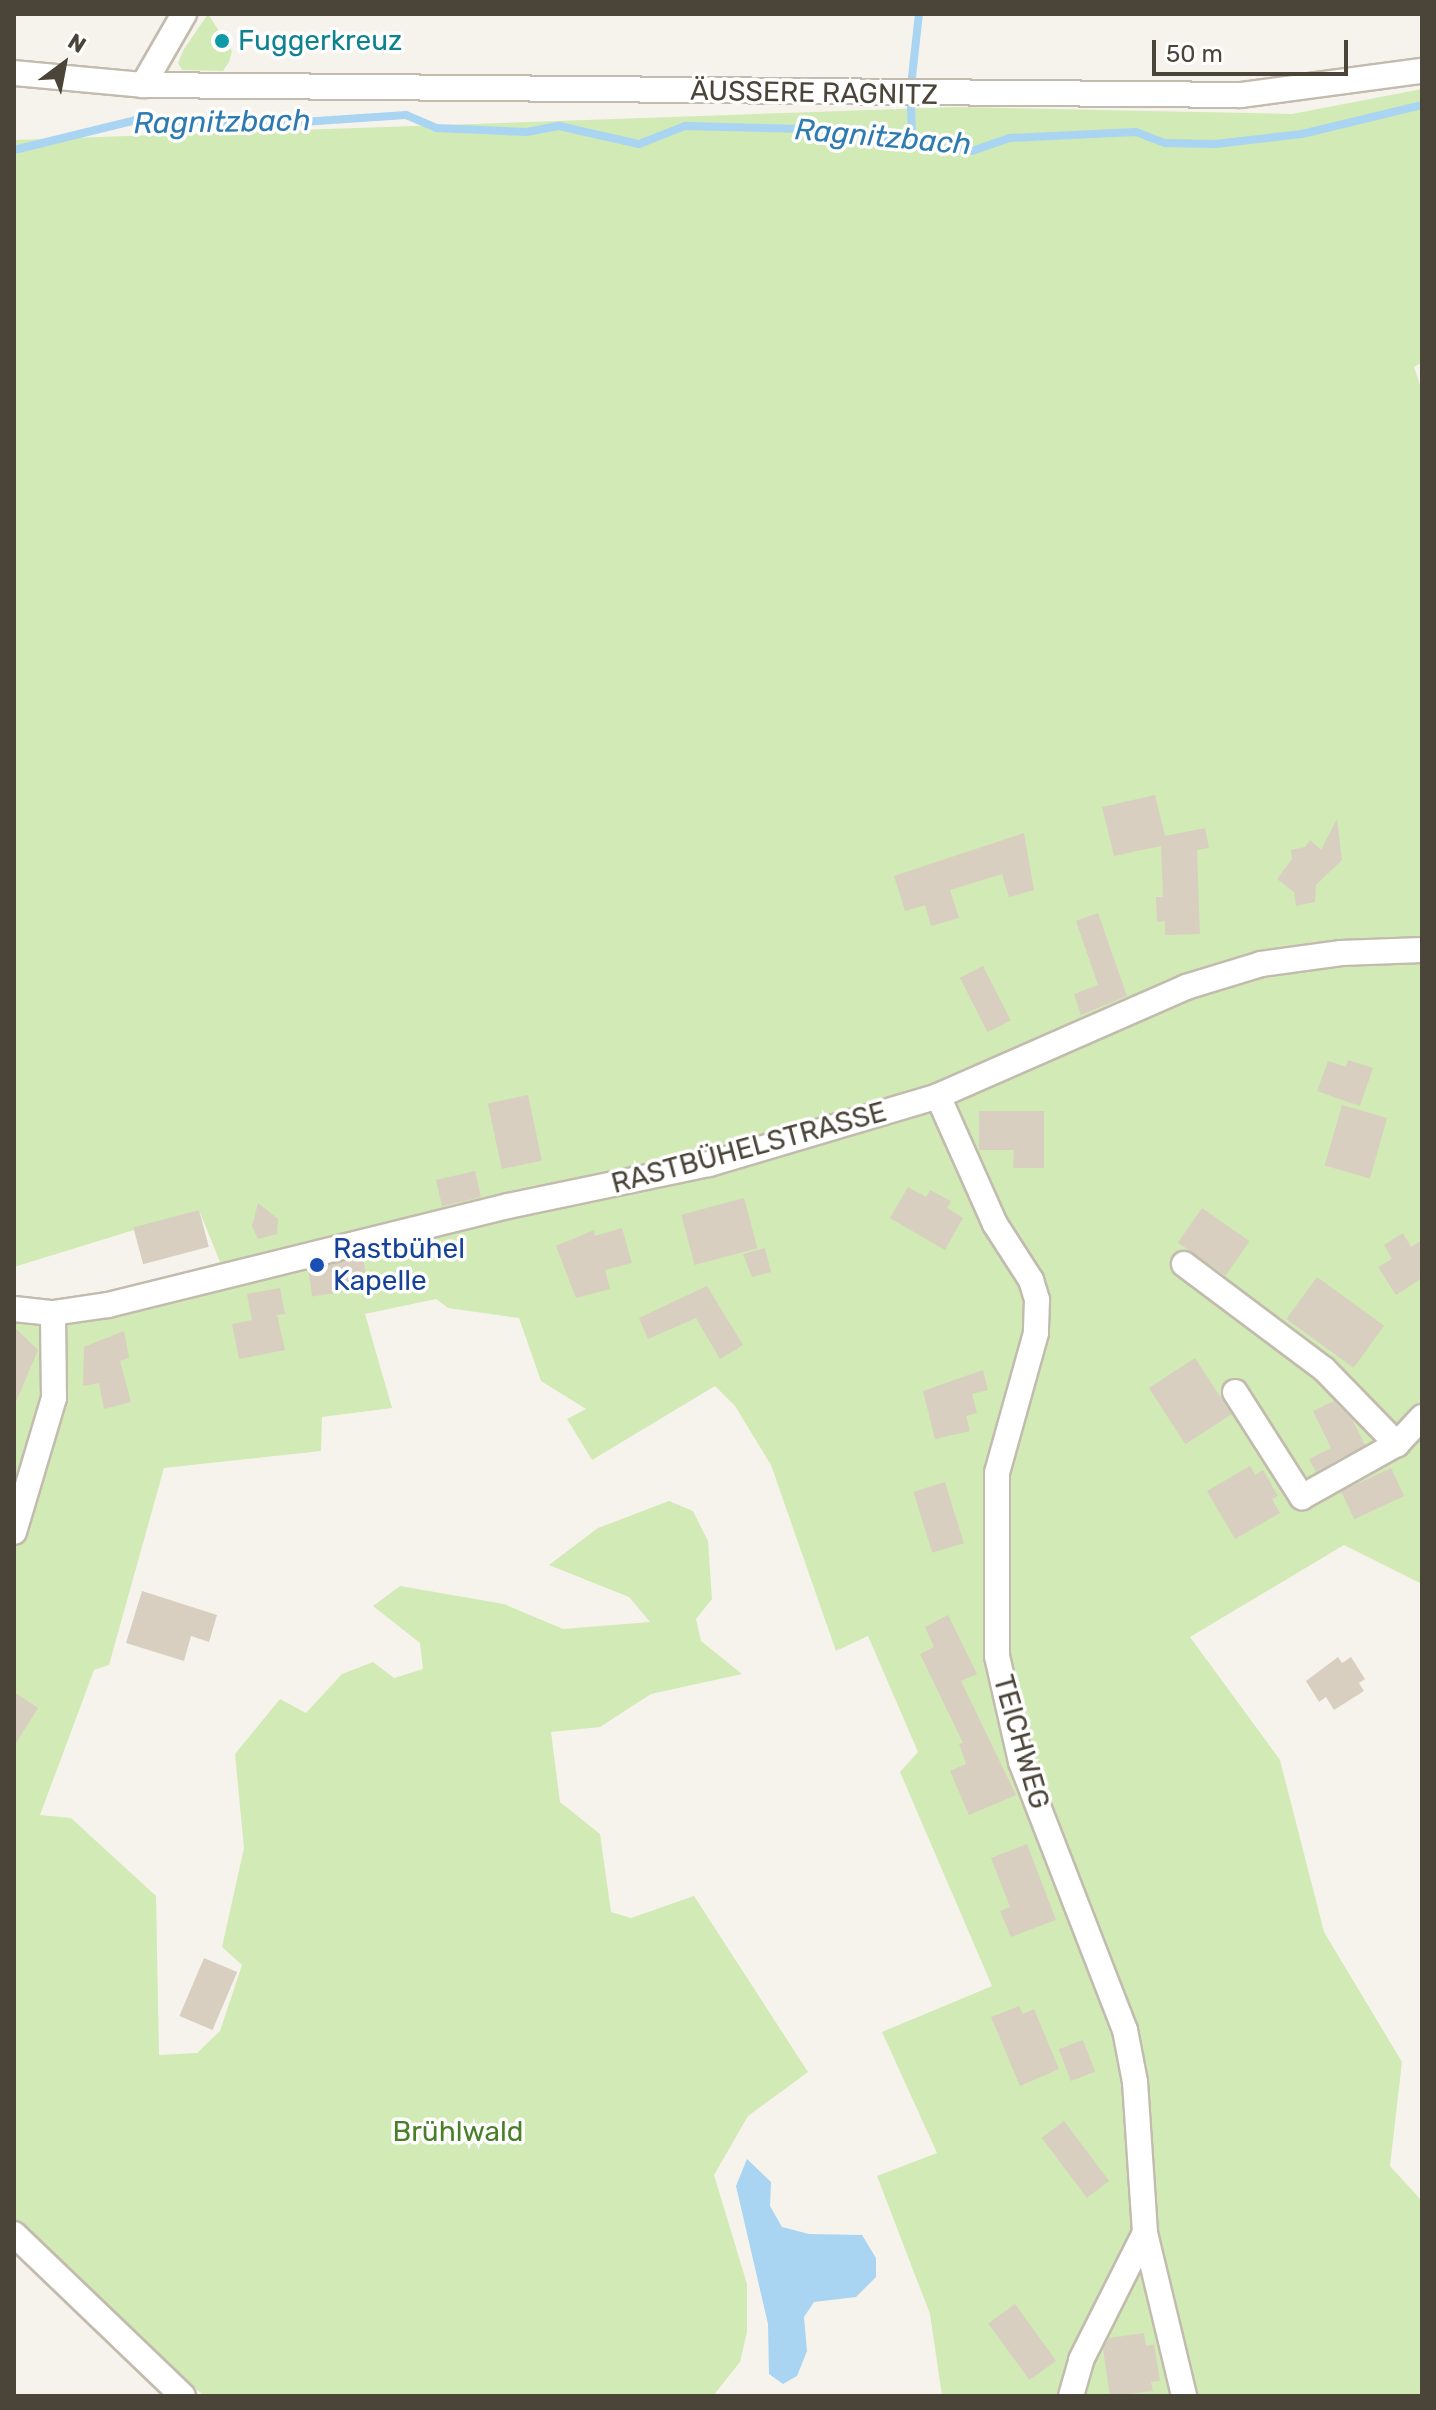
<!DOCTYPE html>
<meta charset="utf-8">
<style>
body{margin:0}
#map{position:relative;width:1436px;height:2410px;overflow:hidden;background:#f6f3ec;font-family:Rubik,sans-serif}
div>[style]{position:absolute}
.green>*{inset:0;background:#d2eab5}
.water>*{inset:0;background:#a9d4f2}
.stream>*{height:8px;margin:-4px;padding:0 4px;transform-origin:4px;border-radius:4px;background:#a9d4f2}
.building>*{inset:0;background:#d8cfc1;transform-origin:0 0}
.roads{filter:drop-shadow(2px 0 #c2bbae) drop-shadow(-2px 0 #c2bbae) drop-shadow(0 2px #c2bbae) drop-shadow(0 -2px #c2bbae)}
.minor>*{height:24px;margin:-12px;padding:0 12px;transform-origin:12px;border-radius:12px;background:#fff}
.dots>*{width:22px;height:22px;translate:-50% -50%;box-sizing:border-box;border:4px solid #fff;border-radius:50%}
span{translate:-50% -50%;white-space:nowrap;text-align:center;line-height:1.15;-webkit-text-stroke:7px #fff;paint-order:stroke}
.culture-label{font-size:28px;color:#0d838f}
.left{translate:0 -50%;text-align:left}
.street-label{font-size:28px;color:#4b4439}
.transit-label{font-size:28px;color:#164399}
.park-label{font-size:28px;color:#4a7f2a}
.water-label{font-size:30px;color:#2e7ab2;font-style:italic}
.frame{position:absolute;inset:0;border:16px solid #4b4439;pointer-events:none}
.north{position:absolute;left:24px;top:24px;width:80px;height:80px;-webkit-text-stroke:6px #fff;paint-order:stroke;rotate:32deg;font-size:22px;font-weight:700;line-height:32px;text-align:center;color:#4b4439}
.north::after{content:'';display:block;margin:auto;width:28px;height:36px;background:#4b4439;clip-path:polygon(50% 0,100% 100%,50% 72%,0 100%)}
.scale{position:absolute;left:1152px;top:40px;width:196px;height:36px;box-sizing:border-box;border:4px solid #4b4439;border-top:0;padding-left:10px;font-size:24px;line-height:28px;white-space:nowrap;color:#4b4439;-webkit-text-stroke:6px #fff;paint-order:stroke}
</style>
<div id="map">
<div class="green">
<i style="clip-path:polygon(208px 14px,232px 51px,229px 62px,223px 71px,182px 70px,178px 63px,184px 49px)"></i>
<i style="clip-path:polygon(evenodd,1422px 89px,1422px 362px,1414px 367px,1422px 391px,1422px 1584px,1344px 1545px,1190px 1637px,1280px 1760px,1324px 1932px,1402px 2062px,1390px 2166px,1422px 2201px,1422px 2396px,942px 2396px,930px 2314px,877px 2176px,937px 2153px,882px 2032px,992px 1986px,900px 1772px,918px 1752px,868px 1636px,836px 1651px,771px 1465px,735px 1406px,715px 1386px,592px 1460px,567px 1419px,586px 1409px,541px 1381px,519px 1318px,448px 1308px,436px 1299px,365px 1314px,392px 1408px,322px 1417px,321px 1451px,164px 1468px,109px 1665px,94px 1670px,40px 1815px,71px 1818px,156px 1896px,159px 2055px,197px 2053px,220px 2031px,242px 1965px,222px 1947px,244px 1848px,235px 1754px,280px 1699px,306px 1713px,342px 1674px,373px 1662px,394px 1678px,423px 1669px,420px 1643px,373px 1606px,400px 1586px,504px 1604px,563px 1629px,650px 1622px,629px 1597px,549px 1565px,598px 1528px,669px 1501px,693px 1511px,708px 1541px,712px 1599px,696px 1619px,701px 1641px,742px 1674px,651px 1694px,600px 1727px,551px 1732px,560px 1802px,600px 1834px,611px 1912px,631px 1918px,694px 1896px,808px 2072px,748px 2116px,714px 2175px,747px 2284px,747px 2332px,740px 2362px,713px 2396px,204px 2396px,25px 2231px,14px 2233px,14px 1297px,36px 1304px,119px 1290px,220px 1262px,199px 1210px,14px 1267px,14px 140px,957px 107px,1292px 114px,1422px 89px,952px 1106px,703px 1177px,584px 1203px,579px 1185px,952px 1106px)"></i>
</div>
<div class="water">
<i style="clip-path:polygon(747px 2159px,771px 2182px,770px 2206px,782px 2227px,809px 2234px,862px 2235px,876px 2258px,876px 2277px,856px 2297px,814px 2302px,804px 2317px,807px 2351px,797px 2376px,783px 2384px,769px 2374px,768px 2324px,736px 2186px)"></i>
</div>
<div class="stream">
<i style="left:912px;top:77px;width:63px;rotate:-83.7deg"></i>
<i style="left:911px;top:108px;width:38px;rotate:88deg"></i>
<i style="left:14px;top:150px;width:130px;rotate:-13.8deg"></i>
<i style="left:140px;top:119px;width:118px;rotate:2.9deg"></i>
<i style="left:258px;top:125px;width:148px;rotate:-3.9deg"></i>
<i style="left:406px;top:115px;width:33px;rotate:23deg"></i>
<i style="left:436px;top:128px;width:91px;rotate:2.5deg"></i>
<i style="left:527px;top:132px;width:33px;rotate:-11deg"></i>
<i style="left:559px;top:126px;width:82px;rotate:12.7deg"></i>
<i style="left:639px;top:144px;width:49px;rotate:-21.4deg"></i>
<i style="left:685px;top:126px;width:168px;rotate:1.4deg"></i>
<i style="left:853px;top:130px;width:38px;rotate:18deg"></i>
<i style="left:889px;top:142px;width:83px;rotate:6.2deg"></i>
<i style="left:972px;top:151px;width:39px;rotate:-19deg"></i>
<i style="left:1009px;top:138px;width:127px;rotate:-2.7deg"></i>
<i style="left:1136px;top:132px;width:31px;rotate:21deg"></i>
<i style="left:1165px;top:143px;width:50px;rotate:1.1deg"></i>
<i style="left:1215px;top:144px;width:88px;rotate:-6.6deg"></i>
<i style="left:1302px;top:134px;width:123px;rotate:-13.6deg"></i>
</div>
<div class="building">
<i style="clip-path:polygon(1155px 795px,1165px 836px,1205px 828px,1209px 848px,1197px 850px,1200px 934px,1165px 935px,1165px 921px,1157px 922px,1156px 897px,1163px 897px,1161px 846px,1114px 856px,1102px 807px)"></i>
<i style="clip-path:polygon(1337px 819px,1342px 860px,1316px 885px,1315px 902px,1296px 906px,1294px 892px,1277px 879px,1292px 859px,1291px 850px,1305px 847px,1310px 840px,1321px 850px)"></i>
<i style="clip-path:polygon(1024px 833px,1034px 890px,1009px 897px,1002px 874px,950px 890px,959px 918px,931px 926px,925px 905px,905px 911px,894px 876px)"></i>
<i style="clip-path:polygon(1098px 913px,1127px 996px,1081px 1015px,1074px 994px,1098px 985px,1076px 921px)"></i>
<i style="left:983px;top:966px;width:61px;height:26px;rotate:63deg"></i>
<i style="clip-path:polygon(1348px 1060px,1373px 1068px,1360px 1106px,1317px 1091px,1328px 1061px,1346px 1067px)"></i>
<i style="left:528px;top:1095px;width:67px;height:41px;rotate:78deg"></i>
<i style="left:1342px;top:1105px;width:47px;height:63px;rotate:16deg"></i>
<i style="clip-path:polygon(979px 1111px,1044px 1111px,1044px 1168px,1013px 1168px,1014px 1150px,979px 1150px)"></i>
<i style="left:475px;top:1171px;width:27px;height:40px;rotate:77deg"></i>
<i style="clip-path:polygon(908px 1187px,926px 1197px,930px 1190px,951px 1201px,947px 1208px,963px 1218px,945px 1250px,890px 1218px)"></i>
<i style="left:744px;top:1198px;width:52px;height:65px;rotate:75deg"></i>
<i style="clip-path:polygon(258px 1203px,278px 1219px,277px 1234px,258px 1239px,252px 1226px)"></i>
<i style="left:1202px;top:1208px;width:58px;height:42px;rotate:35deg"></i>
<i style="left:199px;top:1210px;width:38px;height:68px;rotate:75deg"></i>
<i style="clip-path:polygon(622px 1228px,632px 1263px,605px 1270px,610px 1289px,576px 1298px,556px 1246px,594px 1230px,595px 1236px)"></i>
<i style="clip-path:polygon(1403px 1233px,1411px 1247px,1422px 1240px,1422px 1278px,1396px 1295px,1378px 1267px,1392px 1259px,1384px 1245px)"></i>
<i style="clip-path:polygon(765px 1248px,771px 1272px,752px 1277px,743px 1254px)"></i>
<i style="left:363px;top:1258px;width:30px;height:56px;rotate:81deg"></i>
<i style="left:1317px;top:1277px;width:83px;height:52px;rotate:36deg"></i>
<i style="clip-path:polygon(707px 1286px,743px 1345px,720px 1359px,696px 1318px,648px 1339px,639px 1318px)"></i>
<i style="clip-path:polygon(280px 1288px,285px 1314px,277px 1315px,285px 1350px,239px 1359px,232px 1324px,252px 1320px,247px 1294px)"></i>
<i style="clip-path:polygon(14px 1327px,38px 1350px,15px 1404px,14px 1404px)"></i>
<i style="clip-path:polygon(124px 1331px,129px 1358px,120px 1361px,131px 1402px,104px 1409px,99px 1383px,83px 1386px,84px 1347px)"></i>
<i style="left:1195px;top:1358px;width:67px;height:55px;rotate:57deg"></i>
<i style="clip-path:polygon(983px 1370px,988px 1390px,972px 1394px,977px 1413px,966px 1416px,970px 1431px,935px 1439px,923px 1391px)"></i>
<i style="clip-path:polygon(1334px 1401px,1352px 1419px,1365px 1445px,1316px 1472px,1309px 1459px,1331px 1448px,1313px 1411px)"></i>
<i style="clip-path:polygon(1250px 1466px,1255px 1475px,1263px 1470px,1278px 1496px,1272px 1499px,1280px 1513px,1235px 1539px,1207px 1491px)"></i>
<i style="left:1391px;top:1468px;width:31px;height:55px;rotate:65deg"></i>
<i style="left:945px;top:1482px;width:64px;height:33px;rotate:73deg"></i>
<i style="clip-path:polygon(142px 1591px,217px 1615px,209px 1642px,191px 1636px,184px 1661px,126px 1643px)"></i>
<i style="clip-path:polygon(948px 1615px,977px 1674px,961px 1681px,1016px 1795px,969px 1815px,950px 1771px,966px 1764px,959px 1744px,963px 1743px,920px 1654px,934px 1647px,925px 1627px)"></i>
<i style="clip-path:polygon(1338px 1657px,1342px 1663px,1351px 1657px,1365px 1679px,1359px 1683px,1364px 1691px,1334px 1710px,1326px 1697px,1319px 1702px,1306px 1681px)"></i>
<i style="clip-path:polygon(14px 1692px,38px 1708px,14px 1746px)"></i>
<i style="clip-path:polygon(1027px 1844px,1056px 1920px,1011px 1937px,1000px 1911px,1010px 1907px,991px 1858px)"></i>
<i style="left:204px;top:1958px;width:36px;height:63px;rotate:23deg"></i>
<i style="clip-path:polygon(1019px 2006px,1023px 2014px,1034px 2009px,1059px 2069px,1020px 2086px,991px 2017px)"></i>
<i style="left:1083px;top:2040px;width:34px;height:26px;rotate:69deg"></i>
<i style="left:1064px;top:2121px;width:75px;height:28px;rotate:53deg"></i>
<i style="left:1015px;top:2304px;width:70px;height:33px;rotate:54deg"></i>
<i style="clip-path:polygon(1144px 2333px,1146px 2346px,1154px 2344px,1160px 2381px,1151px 2382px,1153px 2391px,1110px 2396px,1103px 2349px,1109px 2338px)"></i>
</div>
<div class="roads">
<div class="minor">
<i style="left:14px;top:73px;width:130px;rotate:5.3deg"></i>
<i style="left:143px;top:85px;width:1098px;rotate:0.52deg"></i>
<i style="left:1241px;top:95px;width:183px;rotate:-7.6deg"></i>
<i style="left:143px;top:85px;width:82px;rotate:-60deg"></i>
<i style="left:938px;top:1096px;width:140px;rotate:66deg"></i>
<i style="left:995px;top:1224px;width:67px;rotate:57.3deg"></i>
<i style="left:1031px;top:1280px;width:21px;rotate:73deg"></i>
<i style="left:1037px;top:1300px;width:33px;rotate:92deg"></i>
<i style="left:1036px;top:1333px;width:145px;rotate:105.6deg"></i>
<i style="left:997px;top:1473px;width:183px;rotate:90deg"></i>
<i style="left:997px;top:1656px;width:109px;rotate:77.2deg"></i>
<i style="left:1021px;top:1762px;width:287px;rotate:68.8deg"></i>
<i style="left:1125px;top:2030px;width:53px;rotate:79.1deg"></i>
<i style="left:1135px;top:2082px;width:151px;rotate:86.2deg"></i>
<i style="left:1145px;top:2233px;width:168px;rotate:76.5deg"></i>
<i style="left:1184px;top:1264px;width:175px;rotate:36.9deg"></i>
<i style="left:1324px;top:1369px;width:105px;rotate:45.8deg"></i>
<i style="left:1397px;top:1444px;width:37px;rotate:-47deg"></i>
<i style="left:14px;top:1309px;width:39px;rotate:6deg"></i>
<i style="left:53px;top:1313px;width:56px;rotate:-8.3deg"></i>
<i style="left:108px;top:1305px;width:412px;rotate:-13.9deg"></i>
<i style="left:508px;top:1206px;width:205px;rotate:-11.8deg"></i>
<i style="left:709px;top:1164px;width:239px;rotate:-16.5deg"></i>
<i style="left:938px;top:1096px;width:271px;rotate:-23.7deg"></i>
<i style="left:1186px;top:987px;width:78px;rotate:-17deg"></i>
<i style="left:1261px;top:964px;width:81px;rotate:-7.8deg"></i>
<i style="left:1341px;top:953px;width:81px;rotate:-2.1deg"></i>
<i style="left:1235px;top:1392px;width:125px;rotate:57.5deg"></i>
<i style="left:1302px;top:1497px;width:109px;rotate:-29.2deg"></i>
<i style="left:14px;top:1532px;width:140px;rotate:-73.4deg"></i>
<i style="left:54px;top:1398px;width:85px;rotate:-90.7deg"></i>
<i style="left:14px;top:2234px;width:234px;rotate:43.8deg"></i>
<i style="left:1071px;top:2396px;width:37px;rotate:-74deg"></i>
<i style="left:1081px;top:2360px;width:142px;rotate:-63.3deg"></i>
</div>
</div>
<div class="dots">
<i style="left:222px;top:41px;background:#0f9aa8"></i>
<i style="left:317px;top:1265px;background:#1a4fb4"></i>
</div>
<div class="culture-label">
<span class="left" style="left:238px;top:41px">Fuggerkreuz</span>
</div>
<div class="street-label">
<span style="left:814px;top:93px;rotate:1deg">ÄUSSERE RAGNITZ</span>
<span style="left:749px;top:1148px;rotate:-15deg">RASTBÜHELSTRASSE</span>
<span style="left:1021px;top:1742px;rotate:74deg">TEICHWEG</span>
</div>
<div class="transit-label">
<span class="left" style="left:333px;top:1265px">Rastbühel<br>Kapelle</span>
</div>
<div class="park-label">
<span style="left:458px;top:2132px">Brühlwald</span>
</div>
<div class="water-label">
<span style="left:222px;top:122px;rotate:-1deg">Ragnitzbach</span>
<span style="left:883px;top:137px;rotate:5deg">Ragnitzbach</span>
</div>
<div class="frame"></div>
<div class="north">N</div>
<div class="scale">50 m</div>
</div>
